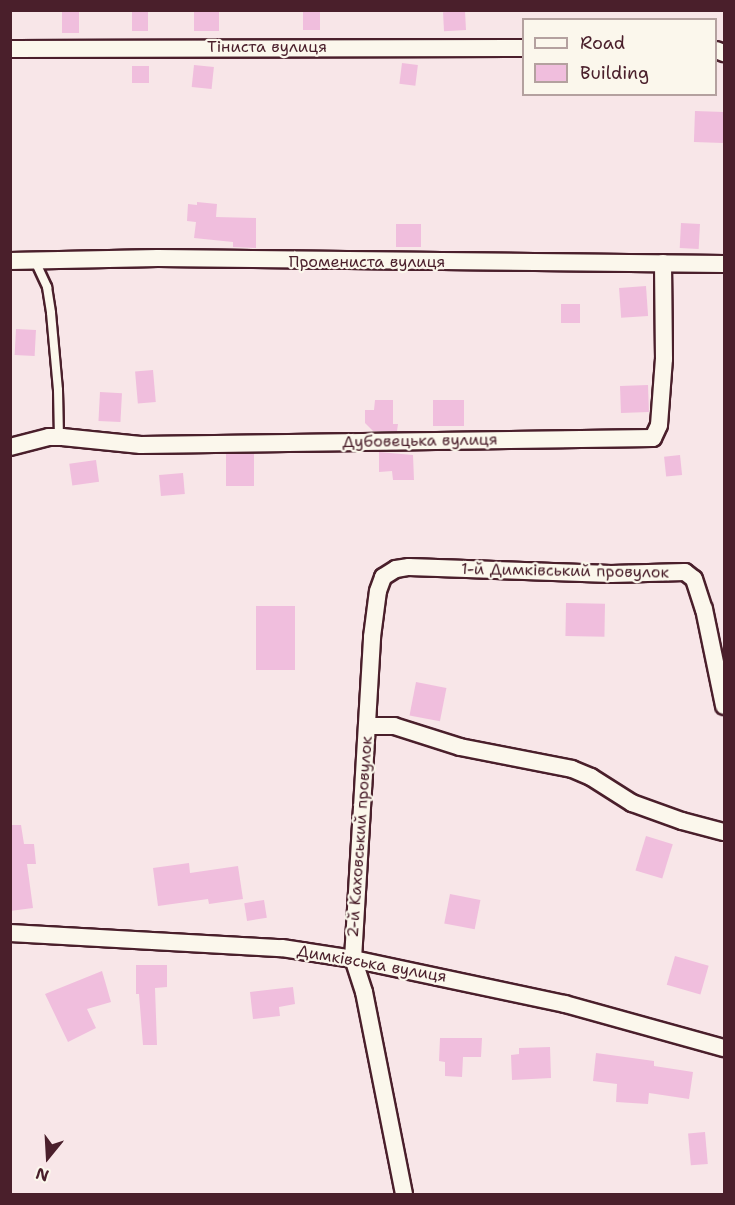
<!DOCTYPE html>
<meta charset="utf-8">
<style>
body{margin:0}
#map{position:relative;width:735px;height:1205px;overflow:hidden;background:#f8e6e8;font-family:"Shantell Sans",sans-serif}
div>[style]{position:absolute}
.building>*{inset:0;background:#f0bedd;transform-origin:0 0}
.roads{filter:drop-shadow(2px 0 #4a1f2b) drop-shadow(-2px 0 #4a1f2b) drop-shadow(0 2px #4a1f2b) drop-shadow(0 -2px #4a1f2b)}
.lane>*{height:8px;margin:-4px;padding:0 4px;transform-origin:4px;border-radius:4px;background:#fbf7ec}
.street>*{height:16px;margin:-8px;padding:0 8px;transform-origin:8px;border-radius:8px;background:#fbf7ec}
span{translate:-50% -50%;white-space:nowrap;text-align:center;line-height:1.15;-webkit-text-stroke:4.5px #fbf7ec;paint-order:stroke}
.street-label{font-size:16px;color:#4a1f2b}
.frame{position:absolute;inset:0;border:12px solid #4a1f2b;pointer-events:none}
.legend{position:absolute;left:522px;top:18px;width:195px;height:78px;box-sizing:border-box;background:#fbf7ec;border:2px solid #b4a19f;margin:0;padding:8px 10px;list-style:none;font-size:18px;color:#4a1f2b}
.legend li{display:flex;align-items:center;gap:12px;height:30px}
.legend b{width:30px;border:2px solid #b4a19f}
.north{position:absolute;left:18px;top:1127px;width:60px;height:60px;-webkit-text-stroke:4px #fbf7ec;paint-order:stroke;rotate:198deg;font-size:16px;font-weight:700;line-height:24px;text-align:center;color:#4a1f2b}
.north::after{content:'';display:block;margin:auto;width:21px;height:27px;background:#4a1f2b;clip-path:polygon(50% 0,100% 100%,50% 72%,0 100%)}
</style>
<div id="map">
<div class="building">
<i style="left:132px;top:10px;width:16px;height:21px"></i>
<i style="left:194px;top:10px;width:25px;height:21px"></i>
<i style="left:303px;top:10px;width:17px;height:20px"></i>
<i style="left:465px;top:11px;width:19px;height:22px;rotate:87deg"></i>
<i style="left:62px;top:12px;width:17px;height:21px"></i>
<i style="left:402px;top:63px;width:16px;height:21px;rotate:7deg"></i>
<i style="left:194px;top:65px;width:20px;height:22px;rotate:6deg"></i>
<i style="left:132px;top:66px;width:17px;height:17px"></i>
<i style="left:695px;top:111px;width:29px;height:31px;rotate:2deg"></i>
<i style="clip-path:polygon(197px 202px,217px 204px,216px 217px,256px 218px,256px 248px,233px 247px,233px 242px,194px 238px,196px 222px,187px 221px,188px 204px,197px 205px)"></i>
<i style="left:681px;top:223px;width:19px;height:25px;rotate:3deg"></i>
<i style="left:396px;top:224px;width:25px;height:23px"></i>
<i style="left:646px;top:286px;width:30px;height:27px;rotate:86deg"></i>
<i style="left:561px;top:304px;width:19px;height:19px"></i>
<i style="left:16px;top:329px;width:20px;height:26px;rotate:3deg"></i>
<i style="left:153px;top:370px;width:32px;height:18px;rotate:85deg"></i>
<i style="left:648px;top:385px;width:27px;height:28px;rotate:88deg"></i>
<i style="left:100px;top:392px;width:22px;height:29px;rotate:3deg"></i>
<i style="clip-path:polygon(375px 400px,393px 400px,393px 424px,398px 424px,397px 431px,373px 431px,365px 423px,365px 410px,374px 410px)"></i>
<i style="left:433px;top:400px;width:31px;height:26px"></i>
<i style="clip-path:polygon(379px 452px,413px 455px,414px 480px,393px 480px,392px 471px,379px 472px)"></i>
<i style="left:226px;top:454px;width:28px;height:32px"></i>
<i style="left:680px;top:455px;width:20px;height:16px;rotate:84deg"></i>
<i style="left:96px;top:460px;width:22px;height:27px;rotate:82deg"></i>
<i style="left:183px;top:473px;width:21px;height:24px;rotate:85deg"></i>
<i style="left:566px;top:603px;width:39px;height:33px;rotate:1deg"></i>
<i style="left:256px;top:606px;width:39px;height:64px"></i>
<i style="left:416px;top:682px;width:31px;height:34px;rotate:11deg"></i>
<i style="clip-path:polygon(10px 825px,21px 825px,24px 844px,34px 844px,36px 864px,27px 864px,33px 908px,10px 911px)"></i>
<i style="left:646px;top:836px;width:28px;height:36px;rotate:17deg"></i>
<i style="clip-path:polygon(189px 863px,190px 873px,238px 866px,243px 899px,209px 904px,208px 899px,158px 906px,153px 868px)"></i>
<i style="left:450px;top:894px;width:31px;height:30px;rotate:11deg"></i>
<i style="left:264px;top:900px;width:18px;height:20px;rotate:81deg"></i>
<i style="left:675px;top:956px;width:35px;height:30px;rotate:16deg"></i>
<i style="clip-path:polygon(136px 965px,167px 965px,167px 987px,155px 988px,157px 1045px,143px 1045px,139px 994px,136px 994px)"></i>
<i style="clip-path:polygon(102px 971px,111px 1002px,87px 1009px,96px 1028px,68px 1042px,45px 994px)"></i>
<i style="clip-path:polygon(293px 987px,295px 1004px,279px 1007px,280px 1016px,253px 1019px,250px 992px)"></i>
<i style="clip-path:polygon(440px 1038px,482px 1038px,481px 1057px,463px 1057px,462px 1077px,445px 1076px,445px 1062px,439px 1061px)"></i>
<i style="clip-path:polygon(550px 1047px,551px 1078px,512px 1080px,511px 1055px,519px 1054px,519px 1048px)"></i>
<i style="clip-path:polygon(596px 1053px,654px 1061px,654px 1066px,693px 1072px,689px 1099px,649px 1093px,648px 1104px,616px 1102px,617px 1084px,593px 1081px)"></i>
<i style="left:705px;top:1132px;width:32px;height:17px;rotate:85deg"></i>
</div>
<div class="roads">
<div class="lane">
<i style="left:35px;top:261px;width:29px;rotate:65deg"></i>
<i style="left:47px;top:287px;width:26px;rotate:81deg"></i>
<i style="left:51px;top:313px;width:77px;rotate:84.8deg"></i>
<i style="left:58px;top:390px;width:47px;rotate:88.8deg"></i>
</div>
<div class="street">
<i style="left:10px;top:49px;width:514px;rotate:-0.11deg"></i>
<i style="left:716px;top:50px;width:9px;rotate:21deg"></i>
<i style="left:10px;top:261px;width:148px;rotate:-1.2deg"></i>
<i style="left:158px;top:258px;width:566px;rotate:0.61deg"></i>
<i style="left:10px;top:447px;width:40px;rotate:-14.4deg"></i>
<i style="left:49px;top:437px;width:13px"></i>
<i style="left:62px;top:437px;width:79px;rotate:5.8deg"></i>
<i style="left:141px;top:445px;width:512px;rotate:-0.78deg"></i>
<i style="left:653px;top:438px;width:14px;rotate:-65deg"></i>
<i style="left:659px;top:425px;width:66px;rotate:-85.7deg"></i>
<i style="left:664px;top:359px;width:96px;rotate:-90.6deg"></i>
<i style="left:368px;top:726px;width:26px"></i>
<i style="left:394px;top:726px;width:69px;rotate:17.7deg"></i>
<i style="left:460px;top:747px;width:114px;rotate:11.1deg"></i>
<i style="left:572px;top:769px;width:21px;rotate:23deg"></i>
<i style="left:591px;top:777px;width:49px;rotate:32.4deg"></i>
<i style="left:632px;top:803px;width:53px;rotate:19.8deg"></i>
<i style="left:682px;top:821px;width:43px;rotate:14.7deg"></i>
<i style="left:10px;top:933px;width:272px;rotate:3.2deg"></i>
<i style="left:282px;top:948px;width:72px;rotate:8.8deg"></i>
<i style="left:353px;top:959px;width:217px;rotate:12deg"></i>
<i style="left:565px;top:1004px;width:165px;rotate:15.5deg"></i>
<i style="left:404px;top:1194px;width:206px;rotate:-101.2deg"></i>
<i style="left:364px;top:992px;width:35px;rotate:-108deg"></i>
<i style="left:353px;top:959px;width:323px;rotate:-86.6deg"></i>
<i style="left:372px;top:637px;width:46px;rotate:-82.6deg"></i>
<i style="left:378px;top:591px;width:15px;rotate:-70deg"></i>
<i style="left:383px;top:577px;width:15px;rotate:-32deg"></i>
<i style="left:396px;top:569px;width:13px;rotate:-9deg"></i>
<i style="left:409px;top:567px;width:202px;rotate:2deg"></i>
<i style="left:611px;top:574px;width:74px;rotate:-1.5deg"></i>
<i style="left:685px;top:572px;width:11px;rotate:38deg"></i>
<i style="left:694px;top:579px;width:32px;rotate:72deg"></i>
<i style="left:704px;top:609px;width:99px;rotate:78.3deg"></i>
</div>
</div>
<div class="street-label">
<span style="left:267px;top:47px">Тіниста вулиця</span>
<span style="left:367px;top:262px">Промениста вулиця</span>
<span style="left:420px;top:441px;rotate:-1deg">Дубовецька вулиця</span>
<span style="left:565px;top:571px;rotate:1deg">1-й Димківський провулок</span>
<span style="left:360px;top:837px;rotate:-86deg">2-й Каховський провулок</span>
<span style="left:372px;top:964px;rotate:10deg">Димківська вулиця</span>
</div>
<div class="frame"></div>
<ul class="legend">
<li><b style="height:8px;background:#fbf7ec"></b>Road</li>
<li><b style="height:16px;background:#f0bedd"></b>Building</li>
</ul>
<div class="north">N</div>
</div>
